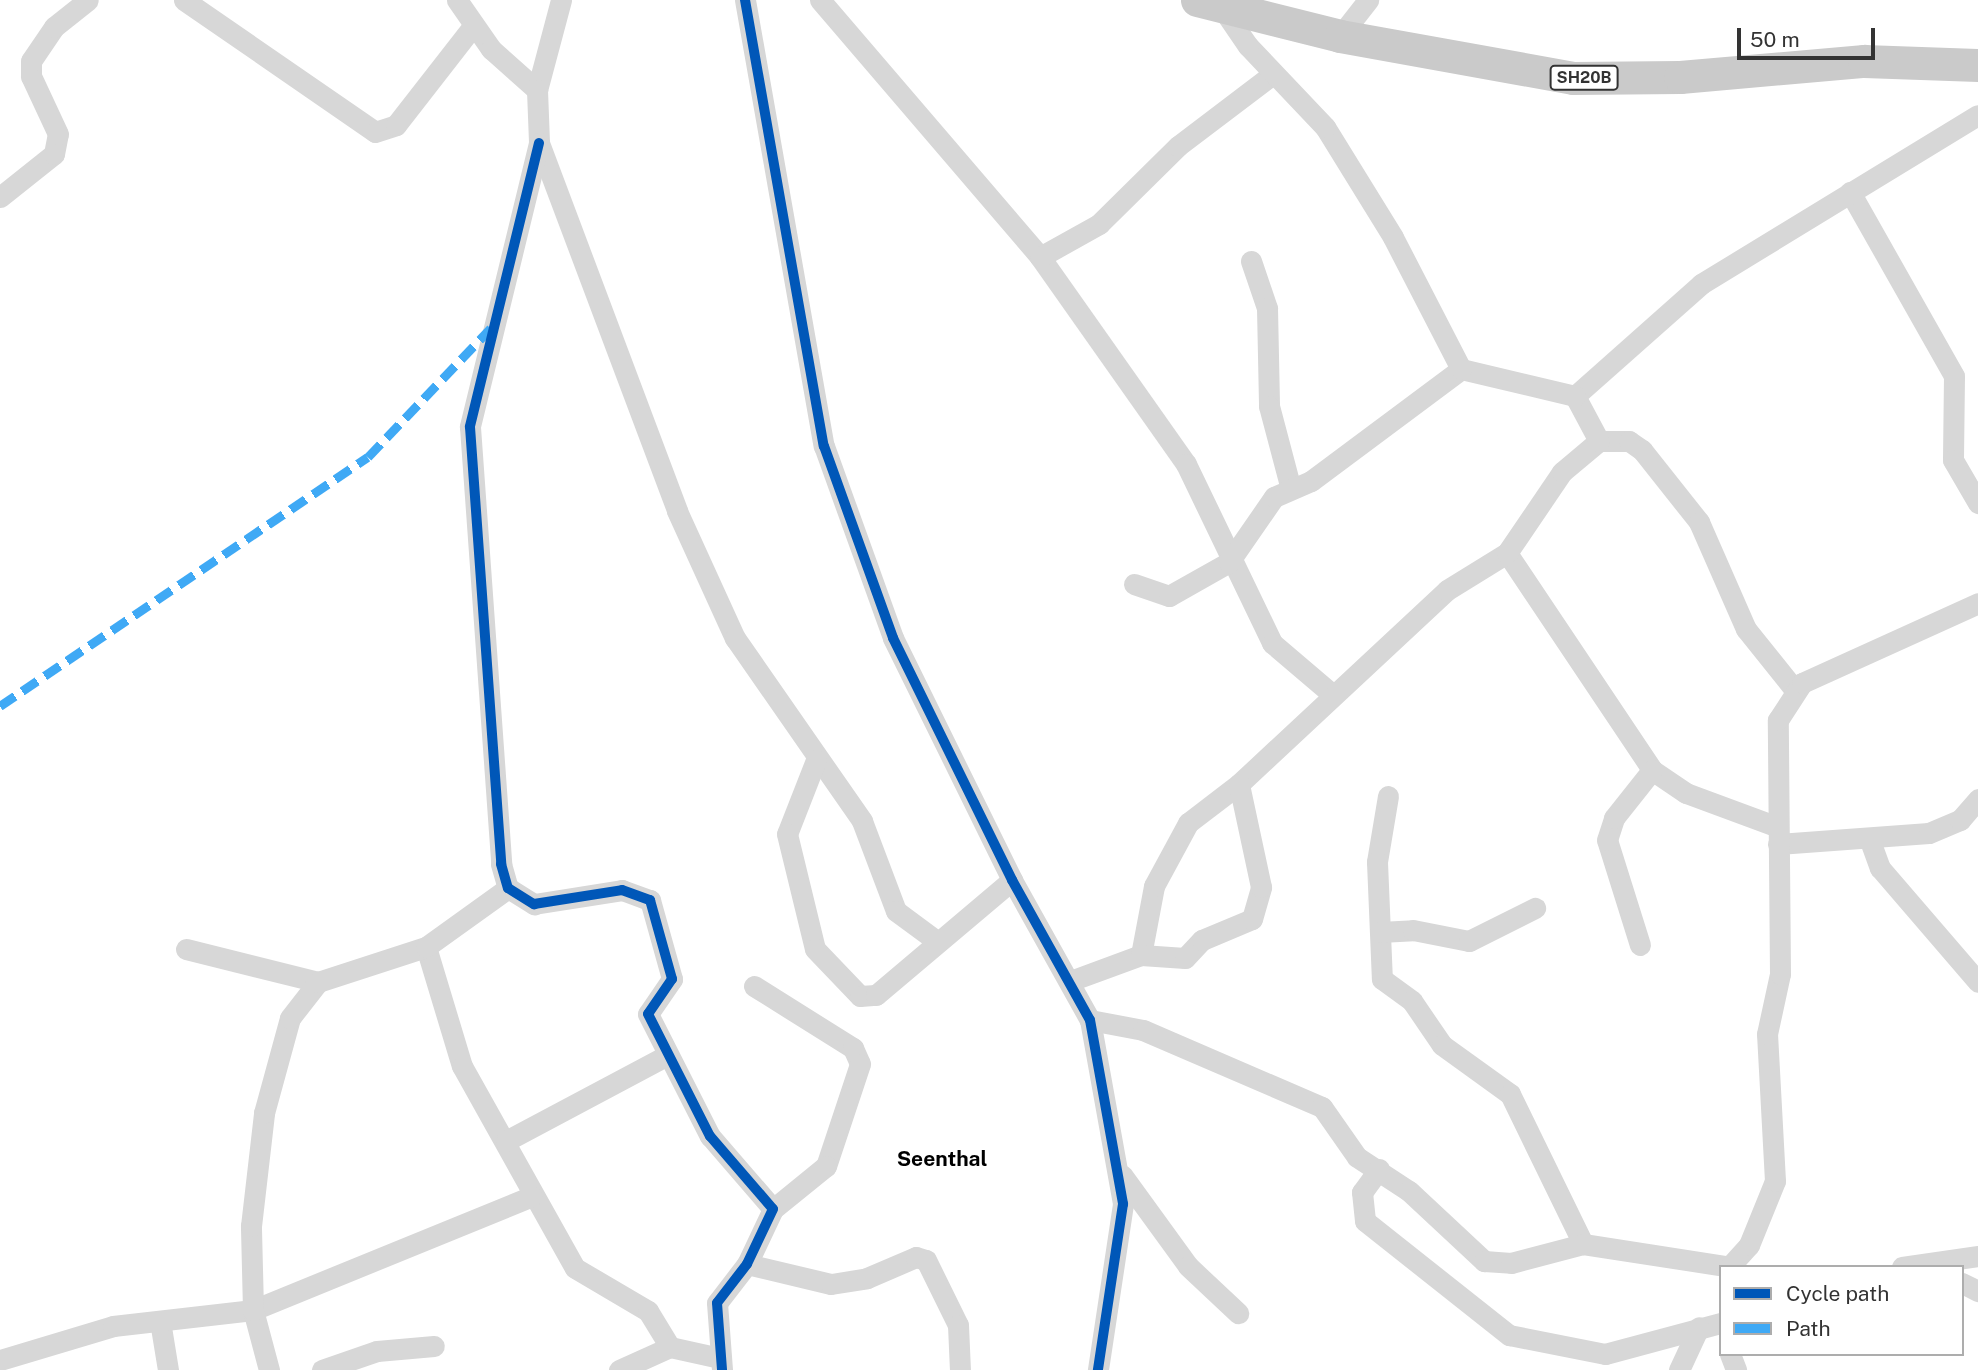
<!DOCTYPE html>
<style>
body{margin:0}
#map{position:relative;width:1978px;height:1370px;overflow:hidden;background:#fff;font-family:"Public Sans",sans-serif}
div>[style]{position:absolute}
.minor>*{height:21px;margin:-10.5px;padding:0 10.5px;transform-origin:10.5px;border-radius:10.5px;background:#d7d7d7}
.primary>*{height:33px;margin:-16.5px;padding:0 16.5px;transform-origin:16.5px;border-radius:16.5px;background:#cacaca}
.quiet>*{height:9px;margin-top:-4.5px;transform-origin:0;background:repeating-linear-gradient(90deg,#3fa9f5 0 18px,transparent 0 27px)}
.cycleway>*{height:10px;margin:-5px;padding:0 5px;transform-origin:5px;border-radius:5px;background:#0057b8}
span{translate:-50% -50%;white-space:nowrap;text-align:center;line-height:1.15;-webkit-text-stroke:7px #fff;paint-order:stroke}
.shield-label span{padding:2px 5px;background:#fff;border:2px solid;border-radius:5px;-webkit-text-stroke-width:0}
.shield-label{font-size:16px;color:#333;font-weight:700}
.quarter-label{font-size:21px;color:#000;font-weight:700}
.legend{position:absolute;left:1719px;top:1265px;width:245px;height:91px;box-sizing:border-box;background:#fff;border:2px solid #adadad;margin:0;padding:9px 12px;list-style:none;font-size:21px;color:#333}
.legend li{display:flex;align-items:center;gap:14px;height:35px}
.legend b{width:35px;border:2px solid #adadad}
.scale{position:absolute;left:1737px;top:28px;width:138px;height:32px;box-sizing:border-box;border:4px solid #333;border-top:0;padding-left:9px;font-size:21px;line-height:24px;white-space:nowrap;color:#333;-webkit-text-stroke:5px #fff;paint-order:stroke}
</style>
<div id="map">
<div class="minor">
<i style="left:184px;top:0;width:232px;rotate:34.6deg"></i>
<i style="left:375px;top:132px;width:22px;rotate:-18deg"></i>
<i style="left:396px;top:125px;width:125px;rotate:-52.1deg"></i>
<i style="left:457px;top:0;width:60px;rotate:55.2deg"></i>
<i style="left:491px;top:49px;width:62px;rotate:41.7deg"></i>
<i style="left:561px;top:0;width:93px;rotate:104.9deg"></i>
<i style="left:537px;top:90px;width:53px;rotate:87.8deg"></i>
<i style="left:539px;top:143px;width:393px;rotate:69.4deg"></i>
<i style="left:677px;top:511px;width:140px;rotate:65.5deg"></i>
<i style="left:735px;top:638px;width:223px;rotate:55.2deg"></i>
<i style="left:862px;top:821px;width:96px;rotate:69.3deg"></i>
<i style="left:896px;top:911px;width:52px;rotate:36.4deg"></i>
<i style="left:745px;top:0;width:453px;rotate:80deg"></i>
<i style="left:824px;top:446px;width:204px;rotate:70.2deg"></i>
<i style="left:893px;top:638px;width:270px;rotate:63.8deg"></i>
<i style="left:1012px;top:880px;width:160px;rotate:60.9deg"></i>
<i style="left:1090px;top:1020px;width:187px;rotate:79.8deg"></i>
<i style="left:1123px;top:1204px;width:168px;rotate:98.6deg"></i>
<i style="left:820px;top:0;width:338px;rotate:49.4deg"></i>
<i style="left:1040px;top:257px;width:253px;rotate:54.8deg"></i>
<i style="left:1186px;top:464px;width:199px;rotate:64.3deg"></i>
<i style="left:1272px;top:643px;width:79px;rotate:40.4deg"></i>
<i style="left:1340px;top:36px;width:46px;rotate:-52.1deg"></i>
<i style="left:539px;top:143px;width:292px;rotate:103.7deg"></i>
<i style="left:470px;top:427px;width:438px;rotate:85.9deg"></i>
<i style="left:501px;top:864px;width:25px;rotate:74deg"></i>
<i style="left:508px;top:888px;width:31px;rotate:32deg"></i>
<i style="left:534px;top:904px;width:89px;rotate:-9deg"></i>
<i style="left:622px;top:890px;width:30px;rotate:20deg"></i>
<i style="left:650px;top:900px;width:82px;rotate:74.4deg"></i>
<i style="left:672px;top:979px;width:42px;rotate:124.4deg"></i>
<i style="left:648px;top:1014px;width:137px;rotate:63.1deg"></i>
<i style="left:710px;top:1136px;width:96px;rotate:49.2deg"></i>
<i style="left:773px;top:1209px;width:61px;rotate:115.3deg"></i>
<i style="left:747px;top:1264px;width:49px;rotate:127.6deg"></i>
<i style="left:717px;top:1303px;width:67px;rotate:85.7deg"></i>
<i style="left:1850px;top:192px;width:211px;rotate:60.5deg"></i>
<i style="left:1954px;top:376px;width:84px;rotate:90.7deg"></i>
<i style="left:1953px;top:460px;width:50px;rotate:59.8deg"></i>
<i style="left:0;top:197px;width:69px;rotate:-38.5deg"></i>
<i style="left:54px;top:154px;width:20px;rotate:-79deg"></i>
<i style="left:58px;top:134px;width:64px;rotate:-115deg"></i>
<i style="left:31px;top:76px;width:15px;rotate:-90deg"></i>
<i style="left:31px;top:61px;width:41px;rotate:-55.9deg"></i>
<i style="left:54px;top:27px;width:43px;rotate:-38.5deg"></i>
<i style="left:1040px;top:257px;width:68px;rotate:-29.2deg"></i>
<i style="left:1099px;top:224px;width:111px;rotate:-44.6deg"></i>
<i style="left:1178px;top:146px;width:119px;rotate:-37.2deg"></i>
<i style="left:1251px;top:261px;width:50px;rotate:71.2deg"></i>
<i style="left:1267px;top:308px;width:98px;rotate:88.8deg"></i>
<i style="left:1269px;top:406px;width:86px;rotate:75.2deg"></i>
<i style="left:1575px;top:396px;width:169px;rotate:-41.6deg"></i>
<i style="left:1701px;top:284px;width:324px;rotate:-31.4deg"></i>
<i style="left:1599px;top:441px;width:30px"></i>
<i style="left:1629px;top:441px;width:16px;rotate:35deg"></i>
<i style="left:1642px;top:450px;width:92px;rotate:51.6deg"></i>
<i style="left:1699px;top:522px;width:117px;rotate:66.3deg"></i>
<i style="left:1746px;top:629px;width:77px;rotate:51.3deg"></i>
<i style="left:1507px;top:553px;width:261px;rotate:56.2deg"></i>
<i style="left:1652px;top:770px;width:41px;rotate:34.1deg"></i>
<i style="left:1686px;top:793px;width:98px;rotate:20.3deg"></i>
<i style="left:1134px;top:584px;width:37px;rotate:19deg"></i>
<i style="left:1169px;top:596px;width:69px;rotate:-29.5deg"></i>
<i style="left:1229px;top:562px;width:79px;rotate:-55.3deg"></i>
<i style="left:1274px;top:497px;width:40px;rotate:-23.4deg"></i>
<i style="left:1311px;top:481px;width:187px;rotate:-36.7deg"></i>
<i style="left:816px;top:760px;width:79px;rotate:111.4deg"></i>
<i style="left:787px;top:834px;width:118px;rotate:76.3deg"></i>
<i style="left:815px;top:949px;width:65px;rotate:46.2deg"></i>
<i style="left:860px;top:996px;width:16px;rotate:-4deg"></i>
<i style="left:876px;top:995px;width:178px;rotate:-40.2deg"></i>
<i style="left:1388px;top:796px;width:67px;rotate:99.5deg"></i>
<i style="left:1377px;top:862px;width:117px;rotate:87.6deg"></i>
<i style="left:1382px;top:979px;width:37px;rotate:36deg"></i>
<i style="left:1412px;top:1001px;width:53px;rotate:55.7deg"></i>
<i style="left:1442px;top:1045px;width:84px;rotate:35.8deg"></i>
<i style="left:1510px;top:1094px;width:167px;rotate:64deg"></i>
<i style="left:1869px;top:838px;width:32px;rotate:70deg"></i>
<i style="left:1880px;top:868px;width:150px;rotate:49.3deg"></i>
<i style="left:1778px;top:844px;width:151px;rotate:-4.2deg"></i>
<i style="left:1929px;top:833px;width:34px;rotate:-23deg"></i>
<i style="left:1960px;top:820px;width:28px;rotate:-49deg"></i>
<i style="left:1380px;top:932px;width:33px;rotate:-3deg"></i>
<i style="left:1413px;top:930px;width:57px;rotate:11.1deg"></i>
<i style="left:1469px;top:941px;width:74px;rotate:-26.6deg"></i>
<i style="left:1640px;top:945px;width:110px;rotate:-107.4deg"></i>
<i style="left:1607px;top:840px;width:23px;rotate:-72deg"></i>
<i style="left:1614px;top:818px;width:61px;rotate:-51.6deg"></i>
<i style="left:426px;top:947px;width:124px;rotate:73.2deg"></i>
<i style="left:462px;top:1066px;width:231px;rotate:60.8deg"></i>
<i style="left:575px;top:1268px;width:85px;rotate:30.5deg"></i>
<i style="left:648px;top:1311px;width:42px;rotate:58.6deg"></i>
<i style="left:670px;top:1347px;width:51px;rotate:12.4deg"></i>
<i style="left:186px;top:949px;width:136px;rotate:14deg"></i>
<i style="left:1141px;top:955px;width:70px;rotate:-79.3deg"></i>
<i style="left:1154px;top:886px;width:72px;rotate:-61.6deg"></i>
<i style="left:1188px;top:823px;width:64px;rotate:-37.4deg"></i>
<i style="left:1239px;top:784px;width:284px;rotate:-43deg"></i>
<i style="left:1447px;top:590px;width:70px;rotate:-31.7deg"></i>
<i style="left:1507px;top:553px;width:98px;rotate:-55.8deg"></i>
<i style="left:1562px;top:472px;width:48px;rotate:-40deg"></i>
<i style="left:1599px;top:441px;width:51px;rotate:-118.1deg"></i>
<i style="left:1575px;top:396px;width:117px;rotate:-166.7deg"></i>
<i style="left:1461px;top:369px;width:148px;rotate:-117.3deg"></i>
<i style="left:1393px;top:237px;width:129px;rotate:-121.7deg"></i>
<i style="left:1325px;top:127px;width:112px;rotate:-133.5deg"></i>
<i style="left:1248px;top:46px;width:42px;rotate:-124.4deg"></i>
<i style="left:1073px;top:980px;width:72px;rotate:-20.2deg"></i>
<i style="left:1141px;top:955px;width:44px;rotate:3.9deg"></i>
<i style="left:1185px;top:958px;width:25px;rotate:-47deg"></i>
<i style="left:1202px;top:940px;width:54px;rotate:-22.8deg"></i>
<i style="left:1252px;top:919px;width:33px;rotate:-74deg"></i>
<i style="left:1261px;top:887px;width:105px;rotate:-102.1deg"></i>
<i style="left:754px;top:986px;width:117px;rotate:32.1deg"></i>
<i style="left:853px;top:1048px;width:17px;rotate:66deg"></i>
<i style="left:860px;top:1064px;width:108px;rotate:108.4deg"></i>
<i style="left:826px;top:1166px;width:68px;rotate:140.9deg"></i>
<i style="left:1090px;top:1020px;width:54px;rotate:10.7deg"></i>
<i style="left:1143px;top:1030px;width:195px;rotate:23.3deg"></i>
<i style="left:1322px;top:1107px;width:61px;rotate:55deg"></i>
<i style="left:1357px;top:1157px;width:62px;rotate:33.2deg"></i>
<i style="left:1409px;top:1191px;width:103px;rotate:43deg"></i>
<i style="left:1484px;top:1261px;width:27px;rotate:4deg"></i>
<i style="left:1511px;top:1263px;width:74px;rotate:-14.8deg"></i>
<i style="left:1583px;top:1244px;width:151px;rotate:8.8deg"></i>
<i style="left:506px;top:1141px;width:183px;rotate:-28deg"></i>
<i style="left:1379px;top:1169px;width:29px;rotate:126deg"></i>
<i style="left:1362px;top:1192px;width:29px;rotate:84deg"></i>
<i style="left:1365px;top:1221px;width:184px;rotate:38.4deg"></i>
<i style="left:1509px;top:1335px;width:98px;rotate:11.2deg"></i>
<i style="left:1605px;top:1354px;width:120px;rotate:-15deg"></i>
<i style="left:1122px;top:1175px;width:112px;rotate:54deg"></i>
<i style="left:1188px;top:1266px;width:69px;rotate:43.2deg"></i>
<i style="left:747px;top:1264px;width:86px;rotate:13.4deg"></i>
<i style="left:831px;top:1284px;width:36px;rotate:-9deg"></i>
<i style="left:867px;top:1278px;width:53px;rotate:-23.2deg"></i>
<i style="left:916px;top:1257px;width:10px;rotate:17deg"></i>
<i style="left:926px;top:1260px;width:72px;rotate:63.8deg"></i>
<i style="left:958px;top:1325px;width:45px;rotate:87.5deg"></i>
<i style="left:1731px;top:1265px;width:27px;rotate:-48deg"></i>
<i style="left:1749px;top:1245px;width:69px;rotate:-67.9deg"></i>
<i style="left:1775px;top:1181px;width:147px;rotate:-93.1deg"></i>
<i style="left:1767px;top:1034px;width:61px;rotate:-77.8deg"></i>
<i style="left:1780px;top:974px;width:254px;rotate:-90.5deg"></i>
<i style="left:1778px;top:720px;width:44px;rotate:-57deg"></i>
<i style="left:1802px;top:683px;width:193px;rotate:-24.4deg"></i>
<i style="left:1902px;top:1267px;width:77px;rotate:-8.2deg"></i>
<i style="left:1962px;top:1283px;width:18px;rotate:27deg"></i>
<i style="left:160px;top:1321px;width:50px;rotate:80.7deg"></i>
<i style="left:1730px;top:1354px;width:17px;rotate:69deg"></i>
<i style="left:0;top:1360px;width:118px;rotate:-16.7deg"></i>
<i style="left:113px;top:1326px;width:141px;rotate:-6.5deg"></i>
<i style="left:253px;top:1310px;width:301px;rotate:-22.2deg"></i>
<i style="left:269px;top:1370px;width:62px;rotate:-104.9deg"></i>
<i style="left:253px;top:1310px;width:84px;rotate:-91.4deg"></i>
<i style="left:251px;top:1226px;width:114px;rotate:-83.4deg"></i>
<i style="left:264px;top:1113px;width:98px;rotate:-74.7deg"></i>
<i style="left:290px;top:1018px;width:46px;rotate:-52.1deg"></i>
<i style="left:318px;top:982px;width:114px;rotate:-18deg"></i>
<i style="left:426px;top:947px;width:101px;rotate:-35.7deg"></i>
<i style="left:322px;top:1370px;width:58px;rotate:-19.1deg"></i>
<i style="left:377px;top:1351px;width:57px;rotate:-5deg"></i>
<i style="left:619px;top:1370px;width:56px;rotate:-24.3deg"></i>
<i style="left:1679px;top:1370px;width:47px;rotate:-65.1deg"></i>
</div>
<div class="primary">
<i style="left:1197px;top:0;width:147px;rotate:14.1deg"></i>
<i style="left:1340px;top:36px;width:237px;rotate:10.2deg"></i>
<i style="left:1573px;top:78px;width:107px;rotate:-0.5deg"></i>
<i style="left:1680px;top:77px;width:185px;rotate:-5deg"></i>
<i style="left:1864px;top:61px;width:114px;rotate:2deg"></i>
</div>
<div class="quiet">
<i style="left:0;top:706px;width:444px;rotate:-34.1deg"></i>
<i style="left:368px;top:457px;width:178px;rotate:-46.4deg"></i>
</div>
<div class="cycleway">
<i style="left:745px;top:0;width:453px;rotate:80deg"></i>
<i style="left:824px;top:446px;width:204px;rotate:70.2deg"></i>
<i style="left:893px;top:638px;width:270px;rotate:63.8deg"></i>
<i style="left:1012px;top:880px;width:160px;rotate:60.9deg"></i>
<i style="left:1090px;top:1020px;width:187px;rotate:79.8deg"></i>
<i style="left:1123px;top:1204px;width:168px;rotate:98.6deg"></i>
<i style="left:539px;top:143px;width:292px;rotate:103.7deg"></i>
<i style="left:470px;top:427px;width:438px;rotate:85.9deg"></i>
<i style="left:501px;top:864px;width:25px;rotate:74deg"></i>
<i style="left:508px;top:888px;width:31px;rotate:32deg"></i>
<i style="left:534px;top:904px;width:89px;rotate:-9deg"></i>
<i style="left:622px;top:890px;width:30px;rotate:20deg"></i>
<i style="left:650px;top:900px;width:82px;rotate:74.4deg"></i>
<i style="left:672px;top:979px;width:42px;rotate:124.4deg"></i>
<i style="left:648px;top:1014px;width:137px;rotate:63.1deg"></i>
<i style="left:710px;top:1136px;width:96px;rotate:49.2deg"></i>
<i style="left:773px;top:1209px;width:61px;rotate:115.3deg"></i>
<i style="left:747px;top:1264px;width:49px;rotate:127.6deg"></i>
<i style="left:717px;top:1303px;width:67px;rotate:85.7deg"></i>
</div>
<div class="shield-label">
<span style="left:1584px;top:78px">SH20B</span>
</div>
<div class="quarter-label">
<span style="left:942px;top:1159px">Seenthal</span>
</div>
<ul class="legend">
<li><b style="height:9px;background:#0057b8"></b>Cycle path</li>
<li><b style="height:9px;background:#3fa9f5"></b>Path</li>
</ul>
<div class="scale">50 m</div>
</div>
